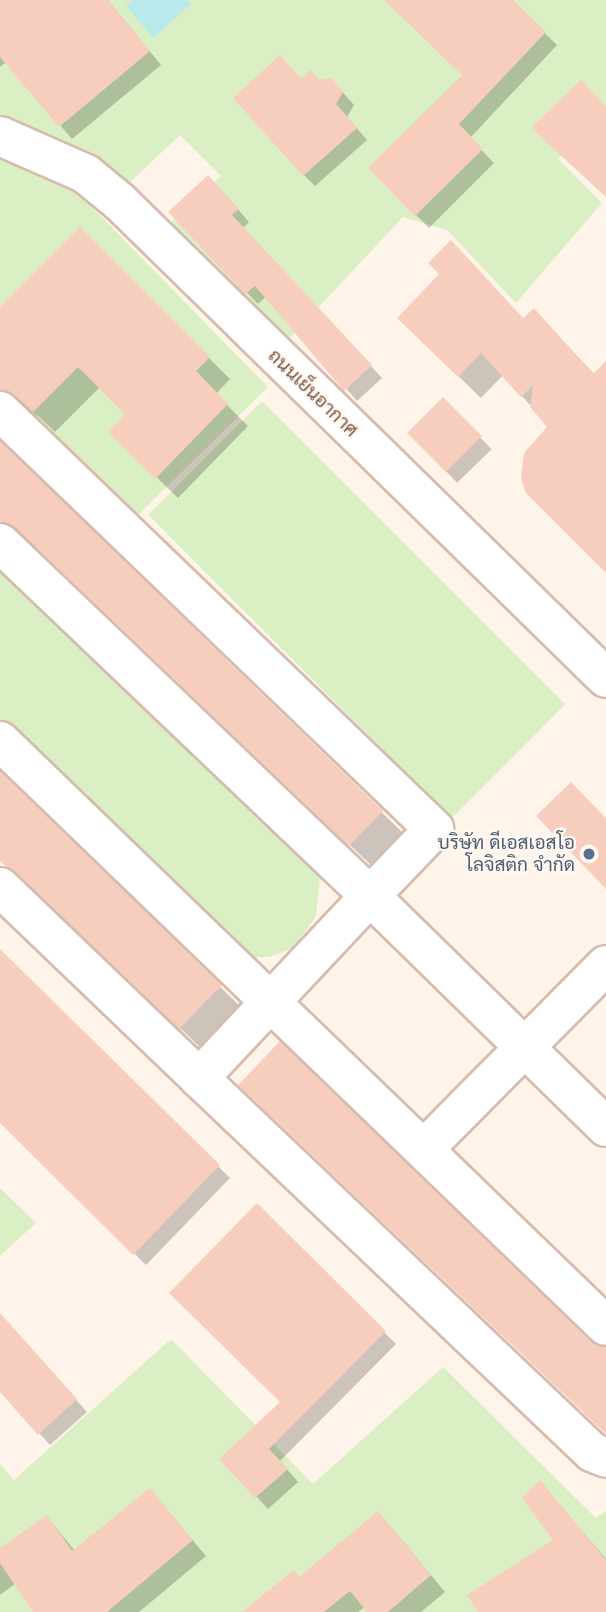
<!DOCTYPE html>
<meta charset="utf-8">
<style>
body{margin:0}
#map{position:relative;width:606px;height:1612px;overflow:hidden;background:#fff4e9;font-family:"DM Sans",Sarabun,sans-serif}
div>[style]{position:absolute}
.green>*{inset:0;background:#daefc4;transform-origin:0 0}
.water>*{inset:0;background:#bae9eb}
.shadow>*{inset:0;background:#0003;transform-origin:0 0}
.building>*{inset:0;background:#f7cebd;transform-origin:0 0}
.roads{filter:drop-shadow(2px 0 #d5bcaf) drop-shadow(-2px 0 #d5bcaf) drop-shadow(0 2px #d5bcaf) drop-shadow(0 -2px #d5bcaf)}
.minor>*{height:38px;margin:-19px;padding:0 19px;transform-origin:19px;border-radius:19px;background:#fff}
.dots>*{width:19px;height:19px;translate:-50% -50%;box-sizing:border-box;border:4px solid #fff8f1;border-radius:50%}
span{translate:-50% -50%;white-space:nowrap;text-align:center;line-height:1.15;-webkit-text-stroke:5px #fff8f1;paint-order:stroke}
.street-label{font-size:19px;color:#7d5648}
.service-label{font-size:19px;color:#4e5e75}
.right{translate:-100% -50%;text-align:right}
</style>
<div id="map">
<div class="green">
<i style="clip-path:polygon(29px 0,606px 0,606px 114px,558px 159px,602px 203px,516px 303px,447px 230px,403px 217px,285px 343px,165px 228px,221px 176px,180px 135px,124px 188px,0 123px,0 25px)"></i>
<i style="clip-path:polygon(0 159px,70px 185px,268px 387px,130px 523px,0 400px)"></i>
<i style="left:262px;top:401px;width:429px;height:161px;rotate:45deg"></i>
<i style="clip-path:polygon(0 561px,321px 868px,316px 916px,294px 948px,269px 957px,244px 958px,0 725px)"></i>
<i style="clip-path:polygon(0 1188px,36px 1223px,0 1256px)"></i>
<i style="clip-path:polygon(171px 1339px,313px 1484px,443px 1367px,596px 1518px,606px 1511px,606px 1612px,0 1612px,0 1464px,14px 1480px)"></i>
</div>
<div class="water">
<i style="clip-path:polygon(133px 0,188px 0,191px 4px,153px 38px,126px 6px)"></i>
</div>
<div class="shadow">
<i style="clip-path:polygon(0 0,108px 0,161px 65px,72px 139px,6px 62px,0 67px)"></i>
<i style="clip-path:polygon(385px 0,510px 0,557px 45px,470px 138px,494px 163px,429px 228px,370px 168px,464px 76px)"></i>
<i style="clip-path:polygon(332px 80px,354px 105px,347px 117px,367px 140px,315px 186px,304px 175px,302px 81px)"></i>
<i style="clip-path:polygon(606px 108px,606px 195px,533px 128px)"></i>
<i style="clip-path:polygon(220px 189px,249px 222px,243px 228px,382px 378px,357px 401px,266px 297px,258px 304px,170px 212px)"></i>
<i style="clip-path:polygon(80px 229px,230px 379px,216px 394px,248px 426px,178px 498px,110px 432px,128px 414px,100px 387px,55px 432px,38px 416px,17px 410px,5px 418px,0 439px,0 310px)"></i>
<i style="clip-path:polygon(534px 310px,595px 375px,606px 364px,606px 571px,550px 427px,503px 375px,481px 398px,422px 341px,524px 319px)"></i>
<i style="left:443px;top:399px;width:70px;height:48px;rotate:46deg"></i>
<i style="clip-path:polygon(0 440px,403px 833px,372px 866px,38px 548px,22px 543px,0 521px)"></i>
<i style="clip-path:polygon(0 765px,7px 780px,243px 1009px,204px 1051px,0 856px)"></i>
<i style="clip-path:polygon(0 952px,230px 1178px,146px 1265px,0 1122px)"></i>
<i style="clip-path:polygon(257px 1206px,396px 1344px,280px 1461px,298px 1482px,268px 1509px,222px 1459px,283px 1402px)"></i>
<i style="clip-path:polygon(0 1337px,22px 1339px,87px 1412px,50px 1445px,0 1389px)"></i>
<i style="clip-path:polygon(540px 1482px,606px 1559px,606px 1612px,481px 1612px,555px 1540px)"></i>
<i style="clip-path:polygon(150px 1490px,206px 1556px,139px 1612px,35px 1612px,16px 1583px,0 1595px,0 1550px,47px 1517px,75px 1551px)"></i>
<i style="clip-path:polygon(393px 1529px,445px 1592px,421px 1612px,369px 1612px,365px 1607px,358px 1612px,246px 1612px)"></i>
</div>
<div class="building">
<i style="clip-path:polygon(0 0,108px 0,150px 51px,59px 127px,0 57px)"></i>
<i style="clip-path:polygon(384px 0,513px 0,546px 32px,459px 124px,483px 149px,415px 216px,368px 168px,462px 75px)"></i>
<i style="clip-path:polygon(280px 55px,301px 79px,311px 70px,320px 80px,332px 78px,343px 92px,336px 104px,357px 128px,303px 176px,233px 98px)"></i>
<i style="clip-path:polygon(581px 80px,606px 106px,606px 197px,531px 128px)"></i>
<i style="clip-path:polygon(208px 175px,239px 209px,232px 215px,372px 365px,344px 391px,255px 286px,245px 294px,168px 212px)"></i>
<i style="clip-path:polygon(80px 227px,210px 357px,196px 371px,228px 404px,155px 479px,108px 432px,125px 414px,78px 367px,33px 412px,15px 395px,0 390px,0 307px)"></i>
<i style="clip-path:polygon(451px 240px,523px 318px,534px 308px,593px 374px,606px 361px,606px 573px,526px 493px,521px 478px,524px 453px,547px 427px,530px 407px,533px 385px,521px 397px,481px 353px,458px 377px,397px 318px,439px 274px,428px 263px)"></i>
<i style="left:443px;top:397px;width:55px;height:51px;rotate:45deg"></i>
<i style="clip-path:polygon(0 441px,383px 811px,349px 846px,15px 527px,0 522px)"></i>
<i style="clip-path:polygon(0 771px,222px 985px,179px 1029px,0 861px)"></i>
<i style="clip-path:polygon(571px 782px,606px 818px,606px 889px,536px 816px)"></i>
<i style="clip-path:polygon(0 949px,220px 1165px,133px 1255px,0 1123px)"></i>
<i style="clip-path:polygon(280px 1041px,591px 1342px,606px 1347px,606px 1434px,238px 1085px)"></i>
<i style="clip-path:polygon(257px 1203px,386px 1331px,269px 1449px,288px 1469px,255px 1498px,219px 1459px,280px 1402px,169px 1293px)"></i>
<i style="clip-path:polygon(0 1313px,77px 1399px,38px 1435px,0 1392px)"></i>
<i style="clip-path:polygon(540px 1480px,606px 1560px,606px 1612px,478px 1612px,467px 1595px,553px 1540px,522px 1498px)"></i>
<i style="clip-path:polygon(150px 1488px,193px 1540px,107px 1612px,33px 1612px,0 1563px,0 1548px,47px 1515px,72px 1551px)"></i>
<i style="clip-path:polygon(378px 1511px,431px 1575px,388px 1612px,367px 1612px,350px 1591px,324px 1612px,242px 1612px,294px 1570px,299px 1577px)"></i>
</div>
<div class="roads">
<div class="minor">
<i style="left:0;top:136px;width:94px;rotate:23.8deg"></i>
<i style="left:86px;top:174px;width:44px;rotate:39.5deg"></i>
<i style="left:120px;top:202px;width:680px;rotate:44.4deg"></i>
<i style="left:0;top:411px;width:603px;rotate:43.92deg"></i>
<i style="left:434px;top:829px;width:93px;rotate:133.7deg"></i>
<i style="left:370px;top:896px;width:511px;rotate:-136.35deg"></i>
<i style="left:0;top:741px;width:842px;rotate:43.99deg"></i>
<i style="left:0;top:887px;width:276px;rotate:43.8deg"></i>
<i style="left:606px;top:1127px;width:330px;rotate:-135.6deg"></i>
<i style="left:370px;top:896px;width:250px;rotate:133.2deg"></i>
<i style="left:199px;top:1078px;width:543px;rotate:43.58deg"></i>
<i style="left:592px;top:1452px;width:15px;rotate:23deg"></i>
<i style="left:424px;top:1149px;width:259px;rotate:-45.3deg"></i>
</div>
</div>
<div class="dots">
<i style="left:589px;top:854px;background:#5c6f8a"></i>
</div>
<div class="street-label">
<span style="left:313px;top:393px;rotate:44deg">ถนนเย็นอากาศ</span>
</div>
<div class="service-label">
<span class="right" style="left:575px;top:854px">บริษัท ดีเอสเอสโอ<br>โลจิสติก จำกัด</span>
</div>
</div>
